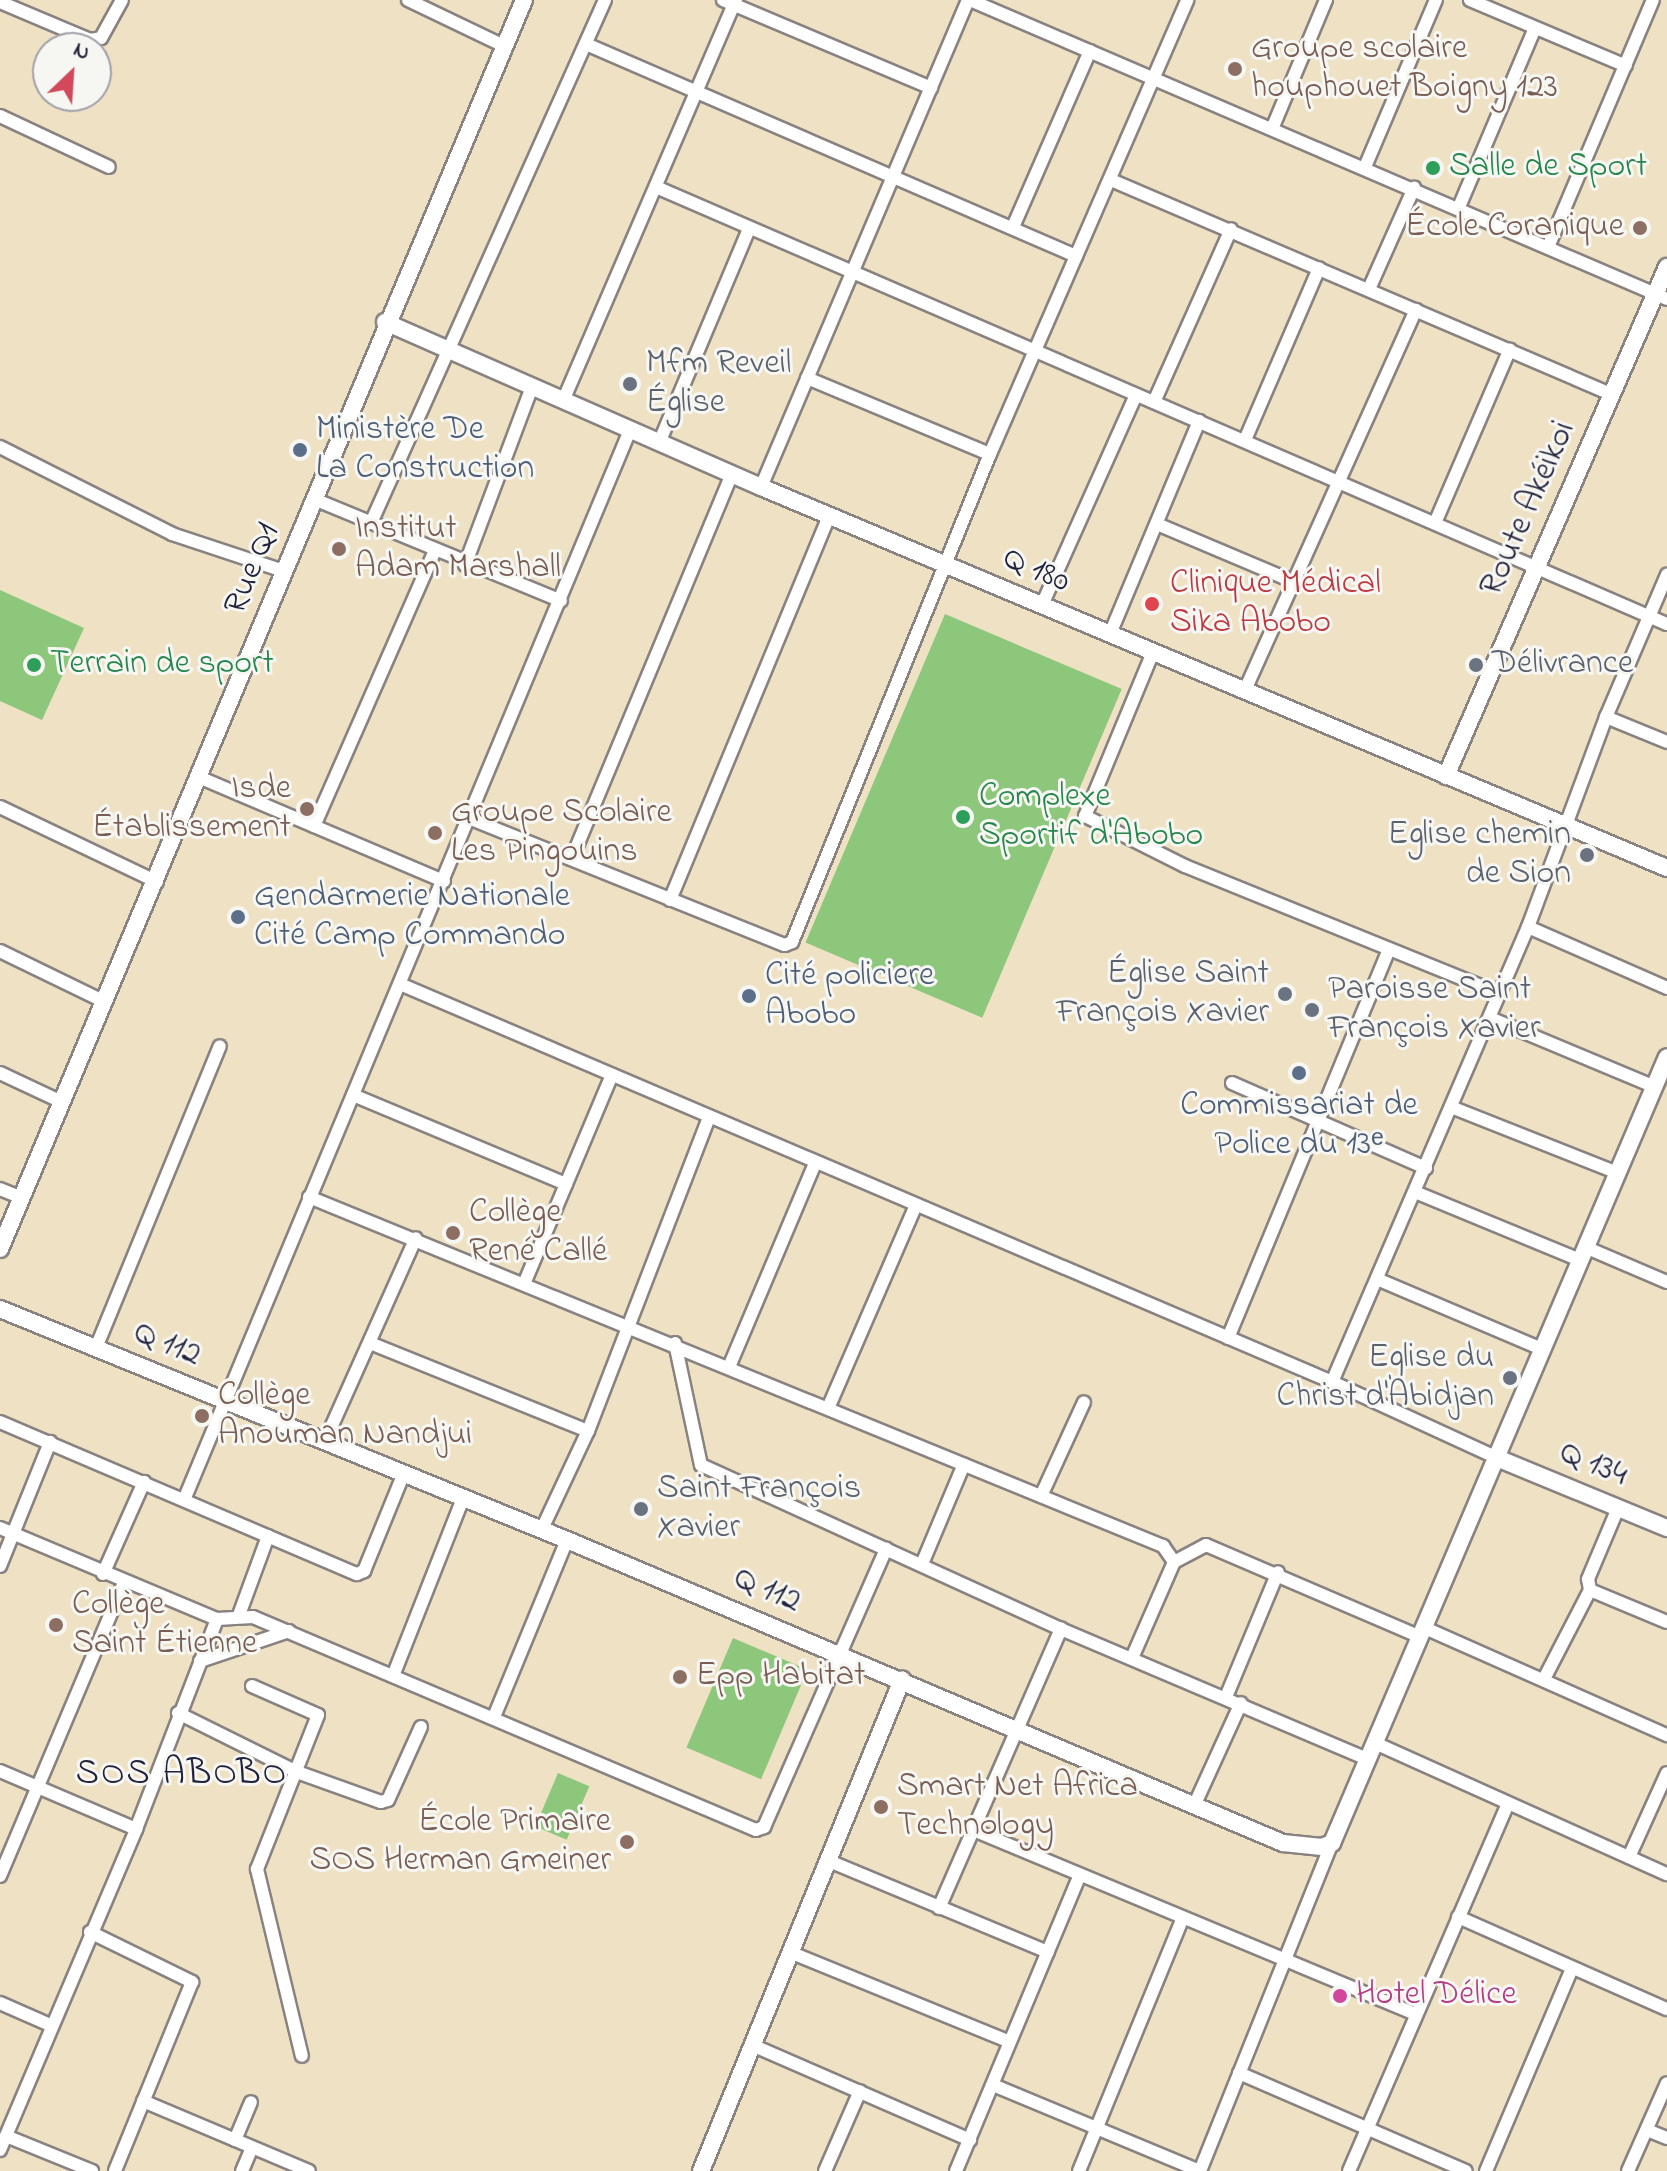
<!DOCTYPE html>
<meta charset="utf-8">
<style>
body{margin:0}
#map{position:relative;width:1667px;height:2171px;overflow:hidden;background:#efe1c4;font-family:"Indie Flower",sans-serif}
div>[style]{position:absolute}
.green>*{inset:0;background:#8dc77b;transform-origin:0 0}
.roads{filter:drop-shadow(2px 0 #888280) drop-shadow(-2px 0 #888280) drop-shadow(0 2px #888280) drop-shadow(0 -2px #888280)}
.minor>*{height:12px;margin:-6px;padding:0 6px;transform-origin:6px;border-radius:6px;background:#fff}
.tertiary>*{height:16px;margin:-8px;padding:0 8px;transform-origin:8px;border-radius:8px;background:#fff}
.dots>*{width:22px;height:22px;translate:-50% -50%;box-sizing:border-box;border:4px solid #f6f6f2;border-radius:50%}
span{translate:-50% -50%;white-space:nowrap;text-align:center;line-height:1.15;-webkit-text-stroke:6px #f6f6f2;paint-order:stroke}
.education-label{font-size:34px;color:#785e54}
.left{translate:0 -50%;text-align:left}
.right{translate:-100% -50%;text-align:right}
.leisure-label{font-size:34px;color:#27864d}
.worship-label{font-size:34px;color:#5b616d}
.service-label{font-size:34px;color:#4e5e75}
.street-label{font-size:34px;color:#22223b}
.health-label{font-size:34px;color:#be3a42}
.hotel-label{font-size:34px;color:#b23c85}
.neighbourhood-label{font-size:36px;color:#22223b;letter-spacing:2px}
.north{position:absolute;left:32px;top:32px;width:80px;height:80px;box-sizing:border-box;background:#f6f6f2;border:2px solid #a1a1a9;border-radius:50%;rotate:25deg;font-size:22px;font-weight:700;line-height:32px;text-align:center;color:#22223b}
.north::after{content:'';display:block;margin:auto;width:28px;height:36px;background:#d1495b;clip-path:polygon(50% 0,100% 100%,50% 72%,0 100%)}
</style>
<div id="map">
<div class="green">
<i style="clip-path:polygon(0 590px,84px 628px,42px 720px,0 701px)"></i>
<i style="left:945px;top:614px;width:192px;height:357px;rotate:23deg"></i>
<i style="left:733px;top:1638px;width:81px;height:119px;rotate:23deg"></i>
<i style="left:558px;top:1773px;width:34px;height:58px;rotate:23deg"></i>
</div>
<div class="roads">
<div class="minor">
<i style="left:408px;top:0;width:106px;rotate:25.6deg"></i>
<i style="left:723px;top:0;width:226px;rotate:22.9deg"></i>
<i style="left:970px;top:0;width:758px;rotate:23.22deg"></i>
<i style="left:1470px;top:0;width:169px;rotate:22.9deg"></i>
<i style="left:0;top:2px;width:98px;rotate:22.9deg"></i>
<i style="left:90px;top:40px;width:11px;rotate:-10deg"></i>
<i style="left:101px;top:38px;width:43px;rotate:-61.1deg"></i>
<i style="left:586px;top:44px;width:534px;rotate:23.4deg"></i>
<i style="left:0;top:116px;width:120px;rotate:25.1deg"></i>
<i style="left:1272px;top:129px;width:140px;rotate:-67.3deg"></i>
<i style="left:1365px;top:167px;width:181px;rotate:-67deg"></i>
<i style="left:1111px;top:180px;width:546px;rotate:23.18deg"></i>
<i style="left:656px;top:187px;width:1101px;rotate:23.38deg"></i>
<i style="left:1459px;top:207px;width:194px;rotate:-67deg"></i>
<i style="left:1013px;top:227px;width:192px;rotate:-66.4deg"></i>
<i style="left:1548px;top:247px;width:268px;rotate:-67deg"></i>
<i style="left:1369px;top:289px;width:111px;rotate:-66deg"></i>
<i style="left:807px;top:378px;width:198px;rotate:22.6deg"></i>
<i style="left:563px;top:401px;width:437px;rotate:-66.7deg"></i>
<i style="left:1154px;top:402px;width:189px;rotate:-66deg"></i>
<i style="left:1245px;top:440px;width:187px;rotate:-66.7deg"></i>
<i style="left:659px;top:443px;width:232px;rotate:-67.2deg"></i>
<i style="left:0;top:447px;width:193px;rotate:26.8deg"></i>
<i style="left:172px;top:534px;width:118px;rotate:18.3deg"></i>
<i style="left:761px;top:487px;width:529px;rotate:-66.97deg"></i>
<i style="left:314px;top:499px;width:267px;rotate:22.4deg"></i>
<i style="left:371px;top:523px;width:573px;rotate:-65.9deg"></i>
<i style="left:1435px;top:523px;width:189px;rotate:-66.7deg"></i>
<i style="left:1157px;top:524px;width:149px;rotate:22.9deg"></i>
<i style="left:465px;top:565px;width:190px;rotate:-69.4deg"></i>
<i style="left:1042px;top:605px;width:230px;rotate:-65.9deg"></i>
<i style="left:1110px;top:634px;width:231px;rotate:-67.3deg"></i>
<i style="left:1153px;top:652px;width:178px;rotate:112.5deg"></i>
<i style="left:1085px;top:816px;width:112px;rotate:26.6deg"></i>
<i style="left:1185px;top:866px;width:340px;rotate:22.1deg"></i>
<i style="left:1245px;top:690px;width:417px;rotate:-65.8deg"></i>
<i style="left:1606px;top:717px;width:66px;rotate:22.3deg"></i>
<i style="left:201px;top:778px;width:264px;rotate:23deg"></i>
<i style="left:0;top:807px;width:174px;rotate:25.5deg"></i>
<i style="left:471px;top:819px;width:338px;rotate:21.9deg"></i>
<i style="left:785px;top:945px;width:8px;rotate:-23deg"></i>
<i style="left:792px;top:942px;width:527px;rotate:-67.92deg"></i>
<i style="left:990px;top:454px;width:495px;rotate:-66.5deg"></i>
<i style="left:314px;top:826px;width:300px;rotate:-66.3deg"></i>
<i style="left:572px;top:858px;width:416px;rotate:-67.4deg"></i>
<i style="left:670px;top:900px;width:416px;rotate:-67.5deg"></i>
<i style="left:1528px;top:927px;width:152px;rotate:23.7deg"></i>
<i style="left:0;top:951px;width:117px;rotate:25.9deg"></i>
<i style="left:400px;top:984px;width:1013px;rotate:23.12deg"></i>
<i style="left:1332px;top:1382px;width:182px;rotate:24.7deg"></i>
<i style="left:1490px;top:1018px;width:179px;rotate:22.7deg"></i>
<i style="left:0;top:1073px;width:68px;rotate:25.1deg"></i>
<i style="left:1232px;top:1083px;width:212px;rotate:23.7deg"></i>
<i style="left:353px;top:1095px;width:231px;rotate:22.7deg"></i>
<i style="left:1451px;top:1107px;width:180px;rotate:21.6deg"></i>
<i style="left:0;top:1189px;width:24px;rotate:22deg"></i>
<i style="left:1415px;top:1192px;width:178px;rotate:22.4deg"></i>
<i style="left:309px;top:1197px;width:923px;rotate:22.23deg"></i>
<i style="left:1163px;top:1546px;width:19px;rotate:55deg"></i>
<i style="left:1585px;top:1247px;width:89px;rotate:23.1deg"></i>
<i style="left:1377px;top:1279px;width:179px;rotate:23deg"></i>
<i style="left:524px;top:1284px;width:227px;rotate:-67.2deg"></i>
<i style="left:1228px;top:1338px;width:419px;rotate:-67.5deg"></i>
<i style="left:370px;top:1343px;width:235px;rotate:22deg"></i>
<i style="left:675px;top:1343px;width:125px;rotate:78deg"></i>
<i style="left:701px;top:1465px;width:396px;rotate:24.5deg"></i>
<i style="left:1061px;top:1629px;width:333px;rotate:23deg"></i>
<i style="left:96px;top:1348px;width:326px;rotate:-67.7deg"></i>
<i style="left:729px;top:1367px;width:221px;rotate:-67.1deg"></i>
<i style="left:1332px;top:1382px;width:495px;rotate:-66.7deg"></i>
<i style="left:1528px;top:927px;width:224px;rotate:-69.6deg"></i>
<i style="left:1606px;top:717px;width:155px;rotate:-66.8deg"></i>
<i style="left:829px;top:1406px;width:217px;rotate:-66.6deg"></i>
<i style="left:0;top:1422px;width:388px;rotate:23.1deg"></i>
<i style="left:357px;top:1574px;width:8px;rotate:-23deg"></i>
<i style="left:364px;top:1571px;width:106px;rotate:-67.8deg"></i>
<i style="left:325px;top:1441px;width:222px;rotate:-65.9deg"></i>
<i style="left:1041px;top:1496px;width:103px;rotate:-65.4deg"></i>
<i style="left:184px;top:1500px;width:1159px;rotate:-67.37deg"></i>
<i style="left:0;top:1528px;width:235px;rotate:22.8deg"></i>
<i style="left:217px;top:1619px;width:36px;rotate:-3deg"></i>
<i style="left:253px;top:1617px;width:546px;rotate:22.95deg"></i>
<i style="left:756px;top:1830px;width:9px;rotate:-21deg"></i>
<i style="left:764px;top:1827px;width:304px;rotate:-66.3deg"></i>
<i style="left:542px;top:1529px;width:108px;rotate:-64.9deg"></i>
<i style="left:588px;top:1431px;width:336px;rotate:-68.9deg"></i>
<i style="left:922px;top:1564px;width:108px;rotate:-67.2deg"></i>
<i style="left:0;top:1566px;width:134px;rotate:-68deg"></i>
<i style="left:103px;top:1574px;width:101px;rotate:-66deg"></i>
<i style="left:1590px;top:1590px;width:83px;rotate:22.6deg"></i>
<i style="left:239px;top:1615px;width:84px;rotate:-69.8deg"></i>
<i style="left:1425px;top:1628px;width:265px;rotate:23.9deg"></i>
<i style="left:1132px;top:1658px;width:105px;rotate:-66.4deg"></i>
<i style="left:1174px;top:1562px;width:36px;rotate:-28deg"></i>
<i style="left:1206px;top:1545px;width:234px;rotate:23.2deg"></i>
<i style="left:200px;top:1661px;width:94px;rotate:-18.6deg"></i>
<i style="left:393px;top:1676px;width:191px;rotate:-68.5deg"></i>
<i style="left:1544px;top:1679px;width:100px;rotate:-62.7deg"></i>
<i style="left:1590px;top:1590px;width:11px;rotate:-100deg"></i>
<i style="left:1588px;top:1579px;width:77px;rotate:-67.1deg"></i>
<i style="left:252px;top:1686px;width:72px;rotate:23.7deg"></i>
<i style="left:318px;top:1715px;width:166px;rotate:111.6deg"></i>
<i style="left:257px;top:1869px;width:192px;rotate:76.5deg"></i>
<i style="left:1226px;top:1697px;width:135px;rotate:-67.4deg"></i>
<i style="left:178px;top:1713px;width:133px;rotate:26.4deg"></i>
<i style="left:297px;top:1772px;width:89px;rotate:19.7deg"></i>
<i style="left:381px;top:1802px;width:7px;rotate:-16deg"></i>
<i style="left:388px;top:1800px;width:80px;rotate:-65.7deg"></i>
<i style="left:494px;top:1717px;width:191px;rotate:-67.6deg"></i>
<i style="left:1375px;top:1743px;width:320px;rotate:24.2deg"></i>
<i style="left:0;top:1771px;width:148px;rotate:23.1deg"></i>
<i style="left:1194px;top:1806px;width:113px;rotate:-65.5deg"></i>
<i style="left:971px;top:1829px;width:482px;rotate:22.6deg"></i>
<i style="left:1629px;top:1857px;width:92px;rotate:-65.7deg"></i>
<i style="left:829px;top:1861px;width:237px;rotate:22.6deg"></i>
<i style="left:0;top:1876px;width:318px;rotate:-67.1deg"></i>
<i style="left:939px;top:1908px;width:305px;rotate:-66.4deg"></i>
<i style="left:1458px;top:1917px;width:228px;rotate:23.8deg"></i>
<i style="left:90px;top:1932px;width:114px;rotate:26.1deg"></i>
<i style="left:192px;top:1982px;width:204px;rotate:112.2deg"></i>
<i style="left:792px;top:1953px;width:235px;rotate:22.2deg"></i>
<i style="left:0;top:2003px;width:55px;rotate:23.7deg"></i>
<i style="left:752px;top:2045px;width:238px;rotate:23.5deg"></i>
<i style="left:1239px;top:2073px;width:247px;rotate:23.4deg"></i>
<i style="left:993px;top:2085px;width:224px;rotate:22.6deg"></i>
<i style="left:143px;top:2101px;width:180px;rotate:22.9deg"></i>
<i style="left:1647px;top:2130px;width:22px;rotate:22deg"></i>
<i style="left:6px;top:2136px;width:93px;rotate:22.1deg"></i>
<i style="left:235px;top:2140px;width:41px;rotate:-67.2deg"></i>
<i style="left:0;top:2150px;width:349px;rotate:-67deg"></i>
<i style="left:136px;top:1829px;width:225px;rotate:-68.9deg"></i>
<i style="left:242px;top:2171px;width:25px;rotate:-67deg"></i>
<i style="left:825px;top:2171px;width:87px;rotate:-66.4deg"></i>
<i style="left:956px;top:2171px;width:321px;rotate:-67.3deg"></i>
<i style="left:1079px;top:2171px;width:274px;rotate:-67.7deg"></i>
<i style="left:1200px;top:2171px;width:354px;rotate:-68.1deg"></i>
<i style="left:1349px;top:2171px;width:398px;rotate:-66.6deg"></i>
<i style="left:1486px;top:2171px;width:220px;rotate:-67deg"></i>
<i style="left:1628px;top:2171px;width:96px;rotate:-66.1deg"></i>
</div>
<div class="tertiary">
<i style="left:385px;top:322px;width:411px;rotate:23.7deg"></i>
<i style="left:761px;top:487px;width:983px;rotate:22.81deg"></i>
<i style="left:1446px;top:776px;width:555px;rotate:-66.53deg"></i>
<i style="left:0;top:1249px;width:1354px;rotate:-67.24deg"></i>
<i style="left:0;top:1309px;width:612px;rotate:22.17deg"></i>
<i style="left:567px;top:1540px;width:777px;rotate:22.94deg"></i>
<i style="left:1283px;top:1843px;width:39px;rotate:6deg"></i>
<i style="left:1322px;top:1847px;width:11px;rotate:-22deg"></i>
<i style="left:1332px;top:1843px;width:854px;rotate:-66.92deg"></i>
<i style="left:1497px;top:1458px;width:184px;rotate:22.4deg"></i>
<i style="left:701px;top:2171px;width:531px;rotate:-67.74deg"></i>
</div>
</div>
<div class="dots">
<i style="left:1235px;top:69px;background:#8d6e63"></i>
<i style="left:1433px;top:168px;background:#2e9e5b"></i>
<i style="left:1640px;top:228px;background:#8d6e63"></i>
<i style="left:630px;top:384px;background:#6b7280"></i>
<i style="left:300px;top:450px;background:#5c6f8a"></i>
<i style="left:339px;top:549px;background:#8d6e63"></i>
<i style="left:1152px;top:604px;background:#e0444e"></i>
<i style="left:34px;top:665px;background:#2e9e5b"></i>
<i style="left:1476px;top:665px;background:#6b7280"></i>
<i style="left:307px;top:809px;background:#8d6e63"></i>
<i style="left:963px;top:817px;background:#2e9e5b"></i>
<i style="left:435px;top:833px;background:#8d6e63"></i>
<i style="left:1587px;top:855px;background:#6b7280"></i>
<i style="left:238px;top:917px;background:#5c6f8a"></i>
<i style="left:1285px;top:994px;background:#6b7280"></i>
<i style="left:749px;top:996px;background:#5c6f8a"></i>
<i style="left:1312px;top:1010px;background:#6b7280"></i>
<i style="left:1299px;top:1073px;background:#5c6f8a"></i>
<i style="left:453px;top:1233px;background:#8d6e63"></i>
<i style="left:1510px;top:1378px;background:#6b7280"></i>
<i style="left:202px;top:1416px;background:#8d6e63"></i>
<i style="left:641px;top:1509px;background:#6b7280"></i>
<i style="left:56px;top:1625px;background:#8d6e63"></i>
<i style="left:680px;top:1677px;background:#8d6e63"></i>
<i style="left:881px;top:1807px;background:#8d6e63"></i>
<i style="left:627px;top:1842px;background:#8d6e63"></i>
<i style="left:1340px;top:1996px;background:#d1479c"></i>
</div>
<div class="education-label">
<span class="left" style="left:1251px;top:69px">Groupe scolaire<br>houphouet Boigny 123</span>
<span class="right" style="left:1624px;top:228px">École Coranique</span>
<span class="left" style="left:355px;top:549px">Institut<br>Adam Marshall</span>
<span class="right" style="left:291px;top:809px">Isde<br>Établissement</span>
<span class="left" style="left:451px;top:833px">Groupe Scolaire<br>Les Pingouins</span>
<span class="left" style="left:469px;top:1233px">Collège<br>René Callé</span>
<span class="left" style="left:218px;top:1416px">Collège<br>Anouman Nandjui</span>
<span class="left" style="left:72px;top:1625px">Collège<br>Saint Étienne</span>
<span class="left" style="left:696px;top:1677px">Epp Habitat</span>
<span class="left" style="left:897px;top:1807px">Smart Net Africa<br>Technology</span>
<span class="right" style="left:611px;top:1842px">École Primaire<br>SOS Herman Gmeiner</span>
</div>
<div class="leisure-label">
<span class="left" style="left:1449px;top:168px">Salle de Sport</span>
<span class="left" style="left:50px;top:665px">Terrain de sport</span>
<span class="left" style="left:979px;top:817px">Complexe<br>Sportif d'Abobo</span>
</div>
<div class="worship-label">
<span class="left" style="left:646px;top:384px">Mfm Reveil<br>Église</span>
<span class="left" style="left:1492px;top:665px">Délivrance</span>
<span class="right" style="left:1571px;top:855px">Eglise chemin<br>de Sion</span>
<span class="right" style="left:1269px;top:994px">Église Saint<br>François Xavier</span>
<span class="left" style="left:1328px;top:1010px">Paroisse Saint<br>François Xavier</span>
<span class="right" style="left:1494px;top:1378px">Eglise du<br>Christ d'Abidjan</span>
<span class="left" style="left:657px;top:1509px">Saint François<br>Xavier</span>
</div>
<div class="service-label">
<span class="left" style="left:316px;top:450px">Ministère De<br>La Construction</span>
<span class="left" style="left:254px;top:917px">Gendarmerie Nationale<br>Cité Camp Commando</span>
<span class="left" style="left:765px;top:996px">Cité policiere<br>Abobo</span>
<span style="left:1299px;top:1126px">Commissariat de<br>Police du 13ᵉ</span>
</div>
<div class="street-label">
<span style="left:1529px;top:509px;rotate:-66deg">Route Akéikoi</span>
<span style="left:253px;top:569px;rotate:-68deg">Rue Q1</span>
<span style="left:1036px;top:571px;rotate:23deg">Q 180</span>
<span style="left:167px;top:1345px;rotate:22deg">Q 112</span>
<span style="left:1593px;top:1465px;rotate:22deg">Q 134</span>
<span style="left:767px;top:1591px;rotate:23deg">Q 112</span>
</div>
<div class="health-label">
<span class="left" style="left:1170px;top:604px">Clinique Médical<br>Sika Abobo</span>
</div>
<div class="hotel-label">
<span class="left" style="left:1356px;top:1996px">Hotel Délice</span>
</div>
<div class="neighbourhood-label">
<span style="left:182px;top:1775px">SOS ABOBO</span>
</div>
<div class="north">N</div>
</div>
